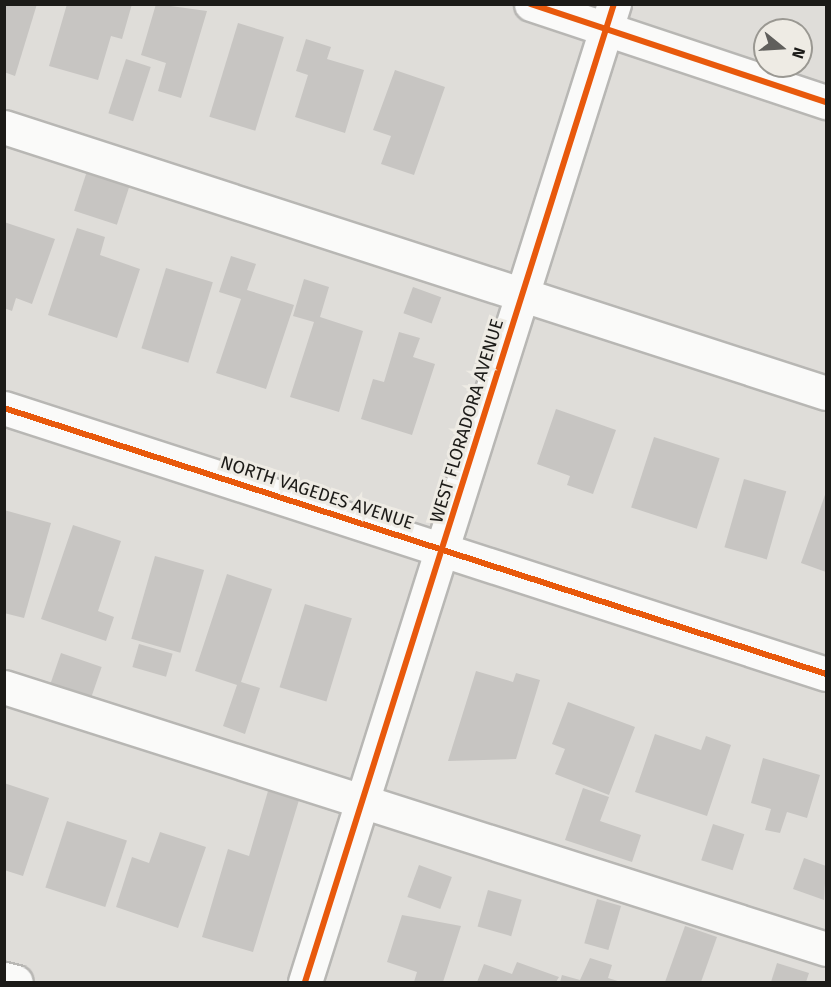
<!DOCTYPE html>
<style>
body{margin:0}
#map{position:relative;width:831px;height:987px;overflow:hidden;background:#dfddd9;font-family:"Fira Sans",sans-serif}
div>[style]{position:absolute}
.building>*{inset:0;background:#c7c5c2;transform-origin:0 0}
.roads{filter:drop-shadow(2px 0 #b8b7b4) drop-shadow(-2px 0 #b8b7b4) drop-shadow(0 2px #b8b7b4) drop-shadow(0 -2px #b8b7b4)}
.minor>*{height:33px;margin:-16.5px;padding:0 16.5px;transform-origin:16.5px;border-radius:16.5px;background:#fafaf9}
.cycleway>*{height:6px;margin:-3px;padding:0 3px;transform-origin:3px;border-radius:3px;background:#e8590c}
span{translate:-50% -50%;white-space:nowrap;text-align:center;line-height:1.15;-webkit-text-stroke:6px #eeebe4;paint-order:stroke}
.street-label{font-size:18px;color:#1c1b18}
.frame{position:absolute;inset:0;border:6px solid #1c1b18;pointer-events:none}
.north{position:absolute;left:753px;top:18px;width:60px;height:60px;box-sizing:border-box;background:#eeebe4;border:2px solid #9a9892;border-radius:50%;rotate:108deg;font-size:16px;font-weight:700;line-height:24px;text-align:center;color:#1c1b18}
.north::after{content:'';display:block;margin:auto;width:21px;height:27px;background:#605f5c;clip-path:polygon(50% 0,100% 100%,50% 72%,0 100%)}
</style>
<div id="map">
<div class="building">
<i style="clip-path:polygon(4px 4px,37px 4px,15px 76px,4px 72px)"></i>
<i style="clip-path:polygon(67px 4px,132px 4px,122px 39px,111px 36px,98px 80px,49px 66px)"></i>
<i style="clip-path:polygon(156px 4px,207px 11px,181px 98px,158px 91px,166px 63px,141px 55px)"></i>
<i style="left:238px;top:23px;width:48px;height:98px;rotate:17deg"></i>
<i style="clip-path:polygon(306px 39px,331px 47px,327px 59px,364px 70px,345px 133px,295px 117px,308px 75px,296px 71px)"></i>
<i style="left:126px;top:59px;width:26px;height:57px;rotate:18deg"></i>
<i style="clip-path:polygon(395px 70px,445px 87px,414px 175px,381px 164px,391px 136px,373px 130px)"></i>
<i style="left:88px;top:168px;width:45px;height:45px;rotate:18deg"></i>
<i style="clip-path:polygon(4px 222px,55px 239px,32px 304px,16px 298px,12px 311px,4px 308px)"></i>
<i style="clip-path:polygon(77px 228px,105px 237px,100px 255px,140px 269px,117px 338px,48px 315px)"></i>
<i style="clip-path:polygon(231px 256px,256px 264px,247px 290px,294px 305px,266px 389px,216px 373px,241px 299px,219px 292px)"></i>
<i style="left:166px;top:268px;width:49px;height:84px;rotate:17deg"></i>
<i style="clip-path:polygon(304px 279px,329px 287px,320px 317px,363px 331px,339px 412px,290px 397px,314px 322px,293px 316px)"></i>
<i style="left:413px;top:287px;width:30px;height:28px;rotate:20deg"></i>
<i style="clip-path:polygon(399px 332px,420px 338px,413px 357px,435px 364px,412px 435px,361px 419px,373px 379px,384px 382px)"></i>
<i style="clip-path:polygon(556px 409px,616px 430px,593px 494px,567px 485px,570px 476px,537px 464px)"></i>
<i style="left:654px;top:437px;width:69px;height:74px;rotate:18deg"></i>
<i style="left:744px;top:479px;width:44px;height:71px;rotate:16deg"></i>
<i style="clip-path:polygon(826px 492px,826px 572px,801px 563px)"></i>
<i style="clip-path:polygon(4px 510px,51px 523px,24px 618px,4px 613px)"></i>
<i style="clip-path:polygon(73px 525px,121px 541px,98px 611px,114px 617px,106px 641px,41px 619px)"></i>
<i style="left:155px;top:556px;width:51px;height:86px;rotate:16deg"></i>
<i style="clip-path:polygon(227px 574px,272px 589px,241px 682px,260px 688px,245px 734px,223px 726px,237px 685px,195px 671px)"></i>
<i style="left:305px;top:604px;width:49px;height:87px;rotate:17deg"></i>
<i style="left:139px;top:644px;width:35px;height:24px;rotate:16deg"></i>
<i style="left:61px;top:653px;width:43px;height:34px;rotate:19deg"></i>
<i style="clip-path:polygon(476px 671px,513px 682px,516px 673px,540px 680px,516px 759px,448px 761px)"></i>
<i style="clip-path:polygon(568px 702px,635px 727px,609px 795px,555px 774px,565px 749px,552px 744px)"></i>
<i style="clip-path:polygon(655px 734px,701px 750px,706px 736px,731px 745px,707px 816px,635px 792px)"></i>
<i style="clip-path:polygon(763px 758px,820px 775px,807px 818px,787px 812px,780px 833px,765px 830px,771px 809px,751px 803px)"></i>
<i style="clip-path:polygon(4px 783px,49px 798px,23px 876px,4px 870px)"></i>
<i style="clip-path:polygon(583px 788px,609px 797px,600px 821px,641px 835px,632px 862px,565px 840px)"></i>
<i style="clip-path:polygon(268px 791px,299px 800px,253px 952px,202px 937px,228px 849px,249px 856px)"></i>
<i style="left:67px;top:821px;width:63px;height:70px;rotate:18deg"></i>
<i style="left:713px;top:824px;width:33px;height:38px;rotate:18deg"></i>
<i style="clip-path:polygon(160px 832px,206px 847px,178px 928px,116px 907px,132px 857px,149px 863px)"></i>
<i style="clip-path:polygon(804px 858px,826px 866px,824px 900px,793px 889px)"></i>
<i style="left:419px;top:865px;width:35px;height:34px;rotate:20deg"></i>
<i style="left:488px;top:890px;width:35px;height:38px;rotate:16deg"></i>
<i style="left:597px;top:899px;width:25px;height:46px;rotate:16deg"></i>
<i style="clip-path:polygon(402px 915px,461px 926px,443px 982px,414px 982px,417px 972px,387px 962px)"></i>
<i style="clip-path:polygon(685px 926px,717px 937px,701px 982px,665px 982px)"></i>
<i style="clip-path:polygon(590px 958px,612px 965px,608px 978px,621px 982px,560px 982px,562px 975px,580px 980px)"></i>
<i style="clip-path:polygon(517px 962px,559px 977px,556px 982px,477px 982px,484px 964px,512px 974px)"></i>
<i style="clip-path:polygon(777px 963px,809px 973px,806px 982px,771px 982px)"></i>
</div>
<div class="roads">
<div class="minor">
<i style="left:531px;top:4px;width:311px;rotate:18.4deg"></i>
<i style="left:4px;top:127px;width:864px;rotate:17.93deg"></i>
<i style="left:4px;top:408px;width:864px;rotate:17.93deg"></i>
<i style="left:4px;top:687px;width:863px;rotate:17.68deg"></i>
<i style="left:4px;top:979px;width:12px;rotate:14deg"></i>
<i style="left:305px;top:982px;width:1026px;rotate:-72.47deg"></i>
</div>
</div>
<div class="cycleway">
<i style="left:531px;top:4px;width:311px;rotate:18.4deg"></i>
<i style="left:4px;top:408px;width:864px;rotate:17.93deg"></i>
<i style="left:305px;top:982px;width:1026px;rotate:-72.47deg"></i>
</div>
<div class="street-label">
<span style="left:467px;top:421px;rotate:-73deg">WEST FLORADORA AVENUE</span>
<span style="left:317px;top:493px;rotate:18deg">NORTH VAGEDES AVENUE</span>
</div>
<div class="frame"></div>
<div class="north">N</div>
</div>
